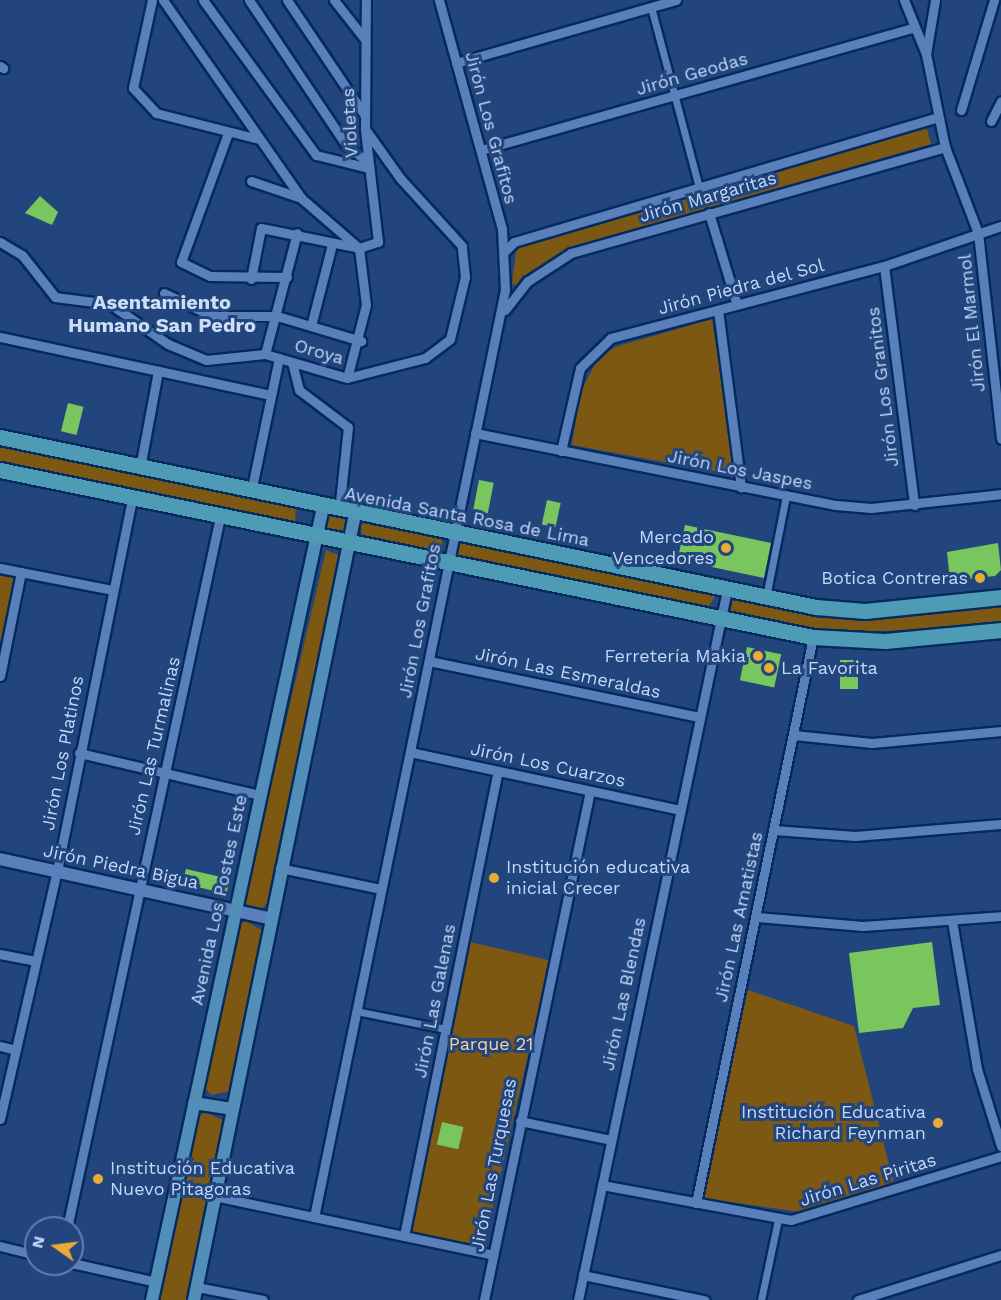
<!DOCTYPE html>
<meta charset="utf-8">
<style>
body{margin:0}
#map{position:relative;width:1001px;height:1300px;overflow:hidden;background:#21457c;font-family:"Work Sans",sans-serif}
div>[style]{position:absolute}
.green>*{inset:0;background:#7c5813;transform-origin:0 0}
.round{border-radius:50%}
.building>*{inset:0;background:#79c65f;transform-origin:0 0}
.roads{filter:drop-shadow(2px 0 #052a5e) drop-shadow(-2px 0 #052a5e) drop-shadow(0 2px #052a5e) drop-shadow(0 -2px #052a5e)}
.pedestrian>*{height:7px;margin:-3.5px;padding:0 3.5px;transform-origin:3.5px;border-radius:3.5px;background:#5980bb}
.minor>*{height:9px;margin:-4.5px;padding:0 4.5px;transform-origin:4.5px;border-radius:4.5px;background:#5980bb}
.tertiary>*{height:12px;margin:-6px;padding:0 6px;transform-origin:6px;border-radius:6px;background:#5980bb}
.secondary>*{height:12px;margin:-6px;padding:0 6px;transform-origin:6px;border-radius:6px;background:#538eb8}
.primary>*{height:15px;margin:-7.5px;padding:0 7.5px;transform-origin:7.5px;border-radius:7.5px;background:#4d9bb4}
.dots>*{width:16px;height:16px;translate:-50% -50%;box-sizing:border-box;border:3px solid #21457c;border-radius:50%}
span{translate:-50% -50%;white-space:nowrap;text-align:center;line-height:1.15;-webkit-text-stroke:6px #21457c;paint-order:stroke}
.street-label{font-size:18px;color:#c3d8f9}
.poi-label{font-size:18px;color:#c3d8f9}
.right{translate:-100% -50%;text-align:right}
.left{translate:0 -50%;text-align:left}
.park-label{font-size:18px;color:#f4d4a1}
.neighbourhood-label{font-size:20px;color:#ccdef8;font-weight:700}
.north{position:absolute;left:24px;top:1216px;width:60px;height:60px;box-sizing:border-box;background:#21457c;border:2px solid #6280ae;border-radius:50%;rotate:284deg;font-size:16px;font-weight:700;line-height:24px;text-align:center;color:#c3d8f9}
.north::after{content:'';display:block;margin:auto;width:21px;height:27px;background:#e9ab38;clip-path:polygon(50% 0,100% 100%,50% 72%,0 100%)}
</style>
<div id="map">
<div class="green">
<i style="clip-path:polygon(926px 126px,931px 144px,572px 249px,517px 286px,512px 283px,517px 244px)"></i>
<i style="clip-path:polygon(712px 319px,735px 475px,572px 445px,580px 393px,598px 358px,615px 347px)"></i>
<i style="clip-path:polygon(0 442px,296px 506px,295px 523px,0 464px)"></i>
<i class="round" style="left:326px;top:514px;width:20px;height:20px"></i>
<i style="clip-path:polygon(367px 521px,440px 536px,443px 544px,438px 553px,362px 538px,361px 525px)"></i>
<i style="clip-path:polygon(461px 541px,713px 591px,716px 595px,706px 611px,455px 556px)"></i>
<i style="clip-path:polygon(326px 550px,341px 556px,267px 903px,262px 909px,250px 908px,244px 901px)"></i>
<i style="clip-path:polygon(0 571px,15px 574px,0 643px)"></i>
<i style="clip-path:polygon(734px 596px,808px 611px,1001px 603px,1001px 624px,833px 634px,729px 616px)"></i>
<i style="clip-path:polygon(245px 921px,262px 930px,230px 1091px,211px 1095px,205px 1088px,238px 926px)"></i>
<i style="left:470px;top:942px;width:82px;height:297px;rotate:13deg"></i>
<i style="clip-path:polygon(748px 990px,854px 1026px,894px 1184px,800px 1212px,702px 1198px)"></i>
<i style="clip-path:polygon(205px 1112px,223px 1120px,188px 1300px,159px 1300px,198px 1117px)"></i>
</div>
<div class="building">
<i style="clip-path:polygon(40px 196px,58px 212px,52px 225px,25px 213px)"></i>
<i style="left:68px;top:403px;width:16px;height:29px;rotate:14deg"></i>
<i style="left:479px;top:480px;width:15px;height:31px;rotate:11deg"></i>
<i style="left:547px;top:500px;width:14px;height:25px;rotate:12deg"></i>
<i style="clip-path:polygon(685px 525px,771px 543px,764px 578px,688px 562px,690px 556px,679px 553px)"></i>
<i style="clip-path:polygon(998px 543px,1001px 570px,995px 576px,950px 581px,947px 552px)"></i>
<i style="left:747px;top:647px;width:35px;height:34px;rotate:12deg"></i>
<i style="left:840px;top:660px;width:18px;height:29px"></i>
<i style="left:186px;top:869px;width:45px;height:15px;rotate:13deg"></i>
<i style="clip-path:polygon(932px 942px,940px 1005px,913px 1008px,903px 1028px,859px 1033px,849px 953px)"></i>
<i style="left:442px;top:1122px;width:22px;height:23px;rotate:13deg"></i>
</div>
<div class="roads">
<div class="pedestrian">
<i style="left:651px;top:7px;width:187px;rotate:75.1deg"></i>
<i style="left:766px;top:597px;width:103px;rotate:-78.8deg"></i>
<i style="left:356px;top:1011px;width:92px;rotate:11.3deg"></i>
<i style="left:761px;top:1300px;width:83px;rotate:-78.1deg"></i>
</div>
<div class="minor">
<i style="left:152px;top:0;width:90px;rotate:102.2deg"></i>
<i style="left:133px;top:88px;width:34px;rotate:47deg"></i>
<i style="left:156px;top:113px;width:106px;rotate:14.2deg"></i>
<i style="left:163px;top:0;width:241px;rotate:55.1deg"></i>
<i style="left:301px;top:198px;width:77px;rotate:40.8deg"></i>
<i style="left:359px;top:248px;width:57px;rotate:83deg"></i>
<i style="left:366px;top:305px;width:75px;rotate:104.6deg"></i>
<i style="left:203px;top:0;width:192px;rotate:53.9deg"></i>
<i style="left:316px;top:155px;width:55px;rotate:13.8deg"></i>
<i style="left:249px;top:0;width:174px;rotate:56.2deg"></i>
<i style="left:346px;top:145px;width:28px;rotate:38deg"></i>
<i style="left:287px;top:0;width:138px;rotate:56deg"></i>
<i style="left:334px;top:0;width:48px;rotate:51.7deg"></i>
<i style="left:904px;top:0;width:58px;rotate:67.8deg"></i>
<i style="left:926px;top:54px;width:95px;rotate:78.5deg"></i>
<i style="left:945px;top:147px;width:92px;rotate:69deg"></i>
<i style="left:978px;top:233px;width:207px;rotate:83.6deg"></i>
<i style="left:926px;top:54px;width:55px;rotate:-80.5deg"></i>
<i style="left:456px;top:63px;width:229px;rotate:-16deg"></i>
<i style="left:0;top:66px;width:4px;rotate:34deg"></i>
<i style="left:961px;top:110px;width:115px;rotate:-73.3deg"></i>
<i style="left:991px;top:121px;width:22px;rotate:-63deg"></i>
<i style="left:228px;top:133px;width:137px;rotate:110deg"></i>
<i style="left:181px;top:262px;width:32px;rotate:26deg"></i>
<i style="left:210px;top:276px;width:77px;rotate:0.7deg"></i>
<i style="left:481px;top:150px;width:448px;rotate:-15.8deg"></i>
<i style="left:251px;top:181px;width:53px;rotate:18.8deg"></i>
<i style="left:709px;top:213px;width:96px;rotate:73.1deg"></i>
<i style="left:0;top:242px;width:26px;rotate:31deg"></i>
<i style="left:22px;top:255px;width:53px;rotate:51.8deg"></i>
<i style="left:55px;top:297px;width:55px;rotate:7.3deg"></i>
<i style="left:110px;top:304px;width:70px;rotate:34.6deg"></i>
<i style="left:168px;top:344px;width:41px;rotate:22.8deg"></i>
<i style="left:206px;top:360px;width:59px;rotate:-5.8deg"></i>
<i style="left:265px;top:354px;width:85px;rotate:16.3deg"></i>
<i style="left:347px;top:378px;width:81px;rotate:-14.4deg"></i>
<i style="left:425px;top:358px;width:31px;rotate:-37deg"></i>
<i style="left:450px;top:339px;width:64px;rotate:-76.4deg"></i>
<i style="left:465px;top:277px;width:31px;rotate:-96deg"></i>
<i style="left:462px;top:246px;width:92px;rotate:-132.4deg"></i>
<i style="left:400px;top:178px;width:60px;rotate:-125.5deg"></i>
<i style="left:506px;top:250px;width:11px;rotate:-45deg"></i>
<i style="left:514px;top:242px;width:442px;rotate:-16.4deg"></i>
<i style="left:884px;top:266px;width:241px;rotate:82.8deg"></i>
<i style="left:251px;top:279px;width:52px;rotate:-78.9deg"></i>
<i style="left:261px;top:228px;width:100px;rotate:11.5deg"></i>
<i style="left:359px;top:248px;width:20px;rotate:-18deg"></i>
<i style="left:378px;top:242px;width:114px;rotate:-96.6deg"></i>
<i style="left:365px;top:129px;width:129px;rotate:-89.6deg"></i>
<i style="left:164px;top:293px;width:53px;rotate:25.6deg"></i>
<i style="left:212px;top:316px;width:65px"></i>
<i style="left:277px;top:316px;width:88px;rotate:16.6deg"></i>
<i style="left:505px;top:310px;width:37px;rotate:-52deg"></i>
<i style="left:528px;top:281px;width:51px;rotate:-33.1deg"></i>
<i style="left:571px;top:253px;width:389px;rotate:-15.8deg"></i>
<i style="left:718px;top:310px;width:179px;rotate:82.6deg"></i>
<i style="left:311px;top:326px;width:85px;rotate:-75.6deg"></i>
<i style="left:0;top:337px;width:277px;rotate:12.1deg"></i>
<i style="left:265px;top:354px;width:125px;rotate:-75.2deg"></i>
<i style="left:292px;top:362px;width:29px;rotate:76deg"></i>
<i style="left:299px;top:390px;width:61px;rotate:37.1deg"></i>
<i style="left:348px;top:427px;width:84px;rotate:96.1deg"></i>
<i style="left:475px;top:433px;width:368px;rotate:11.3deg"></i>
<i style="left:836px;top:505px;width:35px;rotate:5deg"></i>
<i style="left:871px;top:508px;width:131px;rotate:-6.1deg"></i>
<i style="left:561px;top:451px;width:85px;rotate:-77.1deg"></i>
<i style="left:580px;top:368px;width:43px;rotate:-44.1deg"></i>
<i style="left:611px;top:338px;width:282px;rotate:-14.8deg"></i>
<i style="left:884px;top:266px;width:124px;rotate:-18.9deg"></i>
<i style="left:140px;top:468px;width:99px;rotate:-79.5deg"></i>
<i style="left:251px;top:492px;width:137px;rotate:-78.2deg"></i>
<i style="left:0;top:568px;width:114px;rotate:11.1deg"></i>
<i style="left:429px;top:661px;width:276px;rotate:11.7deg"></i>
<i style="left:0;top:676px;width:106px;rotate:-78.6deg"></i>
<i style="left:794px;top:735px;width:78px;rotate:5.9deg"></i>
<i style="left:872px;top:743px;width:130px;rotate:-5.3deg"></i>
<i style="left:410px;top:752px;width:276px;rotate:12.1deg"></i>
<i style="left:79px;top:753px;width:186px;rotate:13.1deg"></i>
<i style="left:774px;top:830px;width:81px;rotate:4.2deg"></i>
<i style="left:855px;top:836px;width:146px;rotate:-4.7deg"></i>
<i style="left:280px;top:868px;width:103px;rotate:11.7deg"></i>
<i style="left:757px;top:917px;width:106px;rotate:4.9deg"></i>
<i style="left:863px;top:926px;width:138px;rotate:-4.1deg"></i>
<i style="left:952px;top:921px;width:150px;rotate:80.4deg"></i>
<i style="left:977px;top:1069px;width:81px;rotate:72.7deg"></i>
<i style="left:0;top:954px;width:36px;rotate:11deg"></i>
<i style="left:0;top:1046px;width:16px;rotate:14deg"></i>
<i style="left:0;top:1119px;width:254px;rotate:-77.1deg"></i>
<i style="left:57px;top:871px;width:380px;rotate:-78.6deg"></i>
<i style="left:520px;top:1121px;width:93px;rotate:11.8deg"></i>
<i style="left:602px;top:1185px;width:192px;rotate:10.5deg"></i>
<i style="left:791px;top:1220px;width:220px;rotate:-16.9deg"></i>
<i style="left:214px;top:1196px;width:285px;rotate:11.9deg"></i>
<i style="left:696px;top:1203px;width:578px;rotate:-78.32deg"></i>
<i style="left:314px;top:1217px;width:946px;rotate:-78.36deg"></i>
<i style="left:505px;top:290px;width:61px;rotate:-92.8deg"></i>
<i style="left:502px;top:229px;width:238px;rotate:-105.4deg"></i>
<i style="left:67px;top:1228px;width:727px;rotate:-77.86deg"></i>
<i style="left:404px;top:1236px;width:474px;rotate:-78.6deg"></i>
<i style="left:0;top:1246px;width:37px;rotate:14deg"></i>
<i style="left:72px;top:1263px;width:86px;rotate:12.7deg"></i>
<i style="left:583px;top:1275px;width:124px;rotate:11.7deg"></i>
<i style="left:197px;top:1287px;width:67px;rotate:11.1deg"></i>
<i style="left:484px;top:1300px;width:520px;rotate:-78.24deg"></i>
<i style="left:578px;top:1300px;width:725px;rotate:-78.15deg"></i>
<i style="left:858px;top:1300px;width:150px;rotate:-17.5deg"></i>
</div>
<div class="tertiary">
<i style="left:0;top:859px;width:275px;rotate:12.4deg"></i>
</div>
<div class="secondary">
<i style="left:194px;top:1103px;width:38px;rotate:9deg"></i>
<i style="left:152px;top:1300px;width:811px;rotate:-77.83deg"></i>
<i style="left:194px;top:1300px;width:802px;rotate:-78.42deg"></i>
</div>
<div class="primary">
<i style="left:0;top:437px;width:834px;rotate:11.77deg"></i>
<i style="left:816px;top:607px;width:49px;rotate:4.7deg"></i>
<i style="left:865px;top:611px;width:137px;rotate:-5.9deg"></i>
<i style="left:0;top:470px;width:830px;rotate:11.61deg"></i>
<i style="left:813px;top:637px;width:72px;rotate:3.2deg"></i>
<i style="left:885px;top:641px;width:117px;rotate:-5.4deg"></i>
</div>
</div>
<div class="dots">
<i style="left:726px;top:548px;background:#e9ab38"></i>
<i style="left:980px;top:578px;background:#e9ab38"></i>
<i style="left:758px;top:656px;background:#e9ab38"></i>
<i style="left:769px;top:668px;background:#e9ab38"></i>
<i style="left:494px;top:878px;background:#e9ab38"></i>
<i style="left:938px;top:1123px;background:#e9ab38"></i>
<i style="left:98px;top:1179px;background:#e9ab38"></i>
</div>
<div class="street-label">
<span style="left:692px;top:74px;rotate:-16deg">Jirón Geodas</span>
<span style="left:350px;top:123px;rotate:-93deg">Violetas</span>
<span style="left:491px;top:128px;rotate:75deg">Jirón Los Grafitos</span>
<span style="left:708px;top:197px;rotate:-16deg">Jirón Margaritas</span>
<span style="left:741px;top:287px;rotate:-15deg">Jirón Piedra del Sol</span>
<span style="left:972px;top:323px;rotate:-96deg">Jirón El Marmol</span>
<span style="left:319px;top:352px;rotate:16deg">Oroya</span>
<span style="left:883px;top:387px;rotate:-97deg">Jirón Los Granitos</span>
<span style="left:740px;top:470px;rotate:11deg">Jirón Los Jaspes</span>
<span style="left:467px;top:517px;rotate:11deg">Avenida Santa Rosa de Lima</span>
<span style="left:420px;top:621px;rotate:-79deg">Jirón Los Grafitos</span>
<span style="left:568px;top:673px;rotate:12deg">Jirón Las Esmeraldas</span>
<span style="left:154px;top:746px;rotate:-77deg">Jirón Las Turmalinas</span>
<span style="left:63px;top:753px;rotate:-79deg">Jirón Los Platinos</span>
<span style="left:548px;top:765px;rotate:12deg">Jirón Los Cuarzos</span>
<span style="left:121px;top:867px;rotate:12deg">Jirón Piedra Bigua</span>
<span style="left:219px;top:900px;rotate:-78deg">Avenida Los Postes Este</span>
<span style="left:739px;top:917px;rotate:-78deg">Jirón Las Amatistas</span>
<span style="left:624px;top:994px;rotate:-78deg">Jirón Las Blendas</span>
<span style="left:435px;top:1001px;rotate:-79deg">Jirón Las Galenas</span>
<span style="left:494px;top:1165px;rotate:-79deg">Jirón Las Turquesas</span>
<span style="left:868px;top:1180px;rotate:-17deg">Jirón Las Piritas</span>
</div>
<div class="poi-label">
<span class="right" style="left:714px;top:548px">Mercado<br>Vencedores</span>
<span class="right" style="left:968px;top:578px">Botica Contreras</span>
<span class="right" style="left:746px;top:656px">Ferretería Makia</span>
<span class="left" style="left:781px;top:668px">La Favorita</span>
<span class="left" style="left:506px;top:878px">Institución educativa<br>inicial Crecer</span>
<span class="right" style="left:926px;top:1123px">Institución Educativa<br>Richard Feynman</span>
<span class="left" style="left:110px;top:1179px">Institución Educativa<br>Nuevo Pitagoras</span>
</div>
<div class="park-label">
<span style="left:491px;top:1044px">Parque 21</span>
</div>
<div class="neighbourhood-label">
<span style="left:162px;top:314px">Asentamiento<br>Humano San Pedro</span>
</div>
<div class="north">N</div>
</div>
